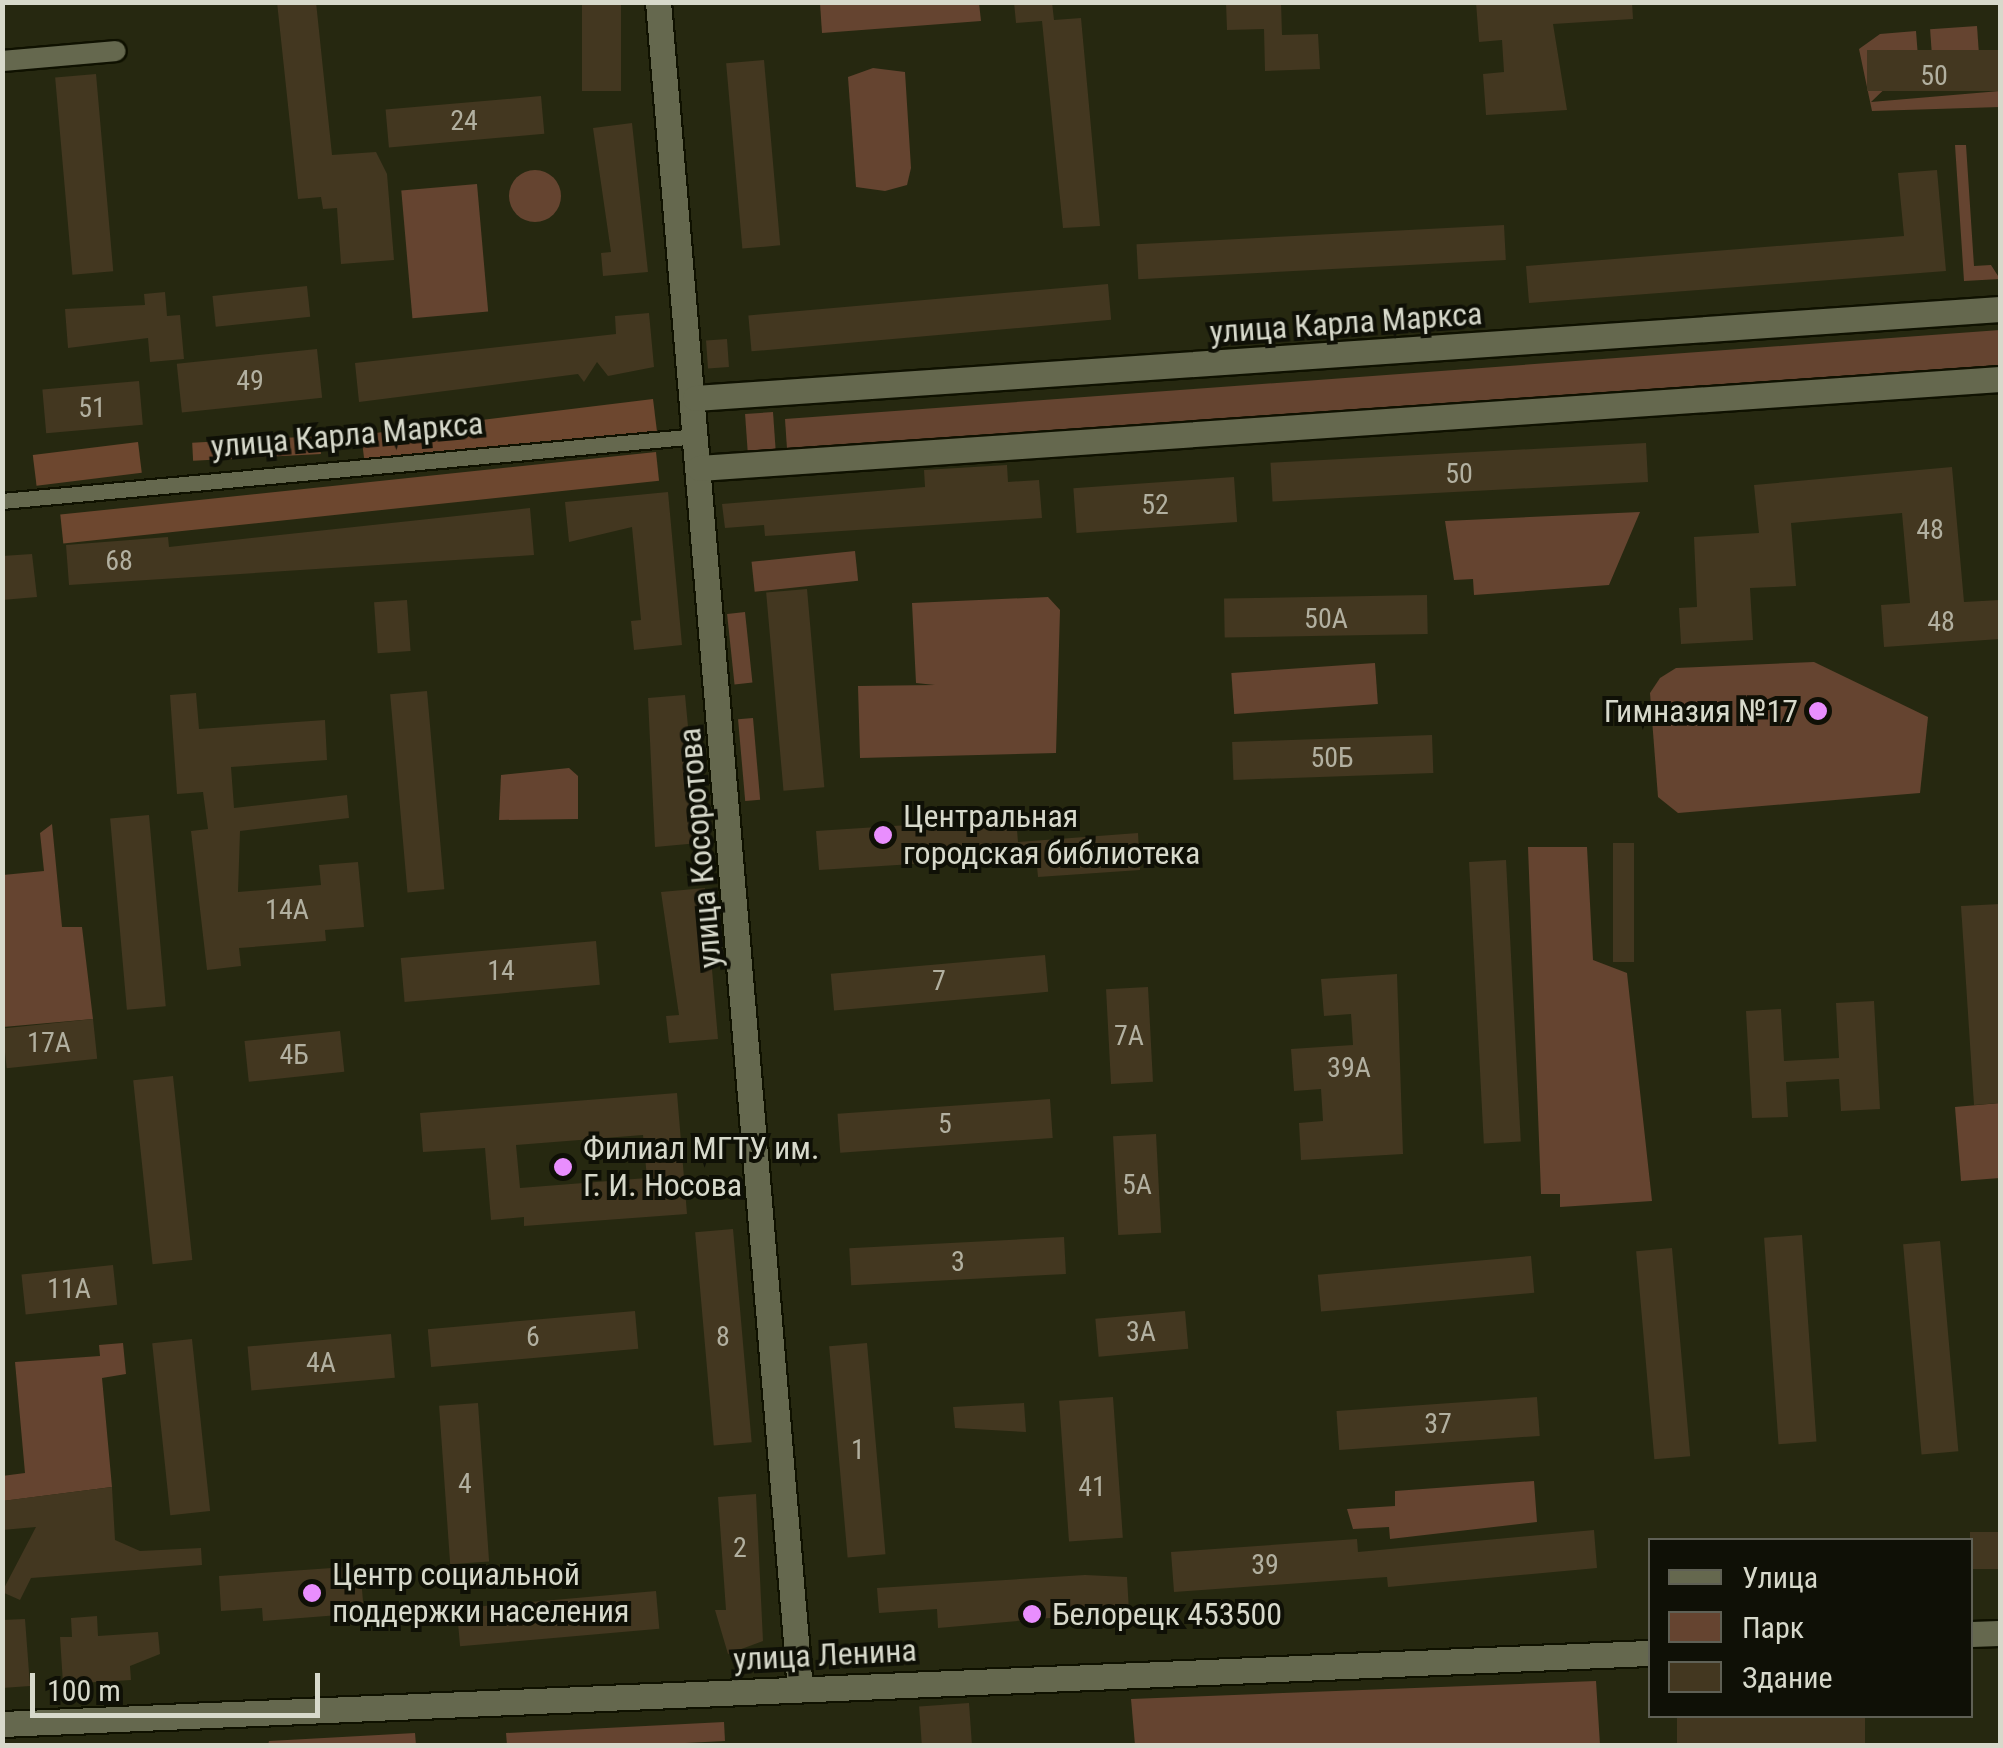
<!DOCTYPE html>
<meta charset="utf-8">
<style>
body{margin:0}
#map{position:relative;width:2003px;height:1748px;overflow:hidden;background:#262810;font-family:"Roboto Condensed",sans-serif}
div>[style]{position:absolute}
.green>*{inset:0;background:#654430;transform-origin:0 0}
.round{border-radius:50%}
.forest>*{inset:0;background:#6d472f;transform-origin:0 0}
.building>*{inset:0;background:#433720;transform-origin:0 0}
.roads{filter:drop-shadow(2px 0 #0f1100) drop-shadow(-2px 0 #0f1100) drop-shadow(0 2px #0f1100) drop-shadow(0 -2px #0f1100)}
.pedestrian>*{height:15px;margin:-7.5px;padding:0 7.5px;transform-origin:7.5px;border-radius:7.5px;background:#65684e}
.minor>*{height:20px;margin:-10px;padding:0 10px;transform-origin:10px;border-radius:10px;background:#65684e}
.tertiary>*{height:25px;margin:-12.5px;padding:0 12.5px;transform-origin:12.5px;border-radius:12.5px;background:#65684e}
.dots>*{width:28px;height:28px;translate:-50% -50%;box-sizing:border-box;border:5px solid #0f1006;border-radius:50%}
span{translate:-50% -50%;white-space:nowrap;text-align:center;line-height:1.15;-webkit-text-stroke:8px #0f1006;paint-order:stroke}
.number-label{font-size:28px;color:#b2b0a0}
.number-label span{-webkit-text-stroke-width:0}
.street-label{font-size:32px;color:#d7d9cb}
.poi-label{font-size:32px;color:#d7d9cb}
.right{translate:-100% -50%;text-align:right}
.left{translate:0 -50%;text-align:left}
.frame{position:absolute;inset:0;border:5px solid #d7d9cb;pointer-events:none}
.legend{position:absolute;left:1648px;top:1538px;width:325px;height:180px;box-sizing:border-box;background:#0f1006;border:2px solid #5f6055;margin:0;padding:12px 18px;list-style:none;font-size:30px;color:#d7d9cb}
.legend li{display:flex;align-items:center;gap:20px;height:50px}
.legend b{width:50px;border:2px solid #5f6055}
.scale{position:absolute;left:30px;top:1673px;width:290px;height:45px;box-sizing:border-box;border:5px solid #d7d9cb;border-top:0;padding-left:12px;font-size:30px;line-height:35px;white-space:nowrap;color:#d7d9cb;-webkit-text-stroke:8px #0f1006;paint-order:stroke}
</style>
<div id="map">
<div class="green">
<i style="clip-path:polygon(820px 3px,979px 3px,981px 21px,822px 33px)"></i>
<i style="left:1977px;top:26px;width:26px;height:47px;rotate:86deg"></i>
<i style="clip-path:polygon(1916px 31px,1918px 57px,1871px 102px,2000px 91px,2000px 107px,1872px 111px,1859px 49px,1880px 34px)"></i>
<i style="clip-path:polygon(873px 68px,905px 72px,911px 168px,907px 185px,885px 191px,856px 187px,848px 77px)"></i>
<i style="clip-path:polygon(1955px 145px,1966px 145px,1974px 266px,1991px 265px,2000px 279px,1964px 281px)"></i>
<i class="round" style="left:509px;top:170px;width:52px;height:52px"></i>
<i style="left:477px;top:184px;width:128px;height:76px;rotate:85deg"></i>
<i style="clip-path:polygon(2000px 330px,2000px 365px,787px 449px,785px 419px)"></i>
<i style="left:773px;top:412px;width:41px;height:28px;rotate:86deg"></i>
<i style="clip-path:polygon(1640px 512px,1609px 585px,1474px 595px,1473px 579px,1454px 580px,1445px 521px)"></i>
<i style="left:855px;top:551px;width:30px;height:104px;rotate:84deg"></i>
<i style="clip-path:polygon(1048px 597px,1060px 610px,1056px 753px,860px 758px,858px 686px,935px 685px,916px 683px,912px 603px)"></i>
<i style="left:745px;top:612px;width:71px;height:18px;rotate:84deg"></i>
<i style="clip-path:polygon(1814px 662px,1928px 717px,1920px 793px,1678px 813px,1658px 797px,1650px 693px,1660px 678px,1676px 668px)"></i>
<i style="left:1375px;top:663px;width:41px;height:144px;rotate:86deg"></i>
<i style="left:753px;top:718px;width:82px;height:15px;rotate:85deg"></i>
<i style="clip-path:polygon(569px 768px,578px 776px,578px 819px,499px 820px,501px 775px)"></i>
<i style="clip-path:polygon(52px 824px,62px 927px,82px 927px,93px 1019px,3px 1027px,3px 875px,44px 871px,40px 833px)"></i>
<i style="clip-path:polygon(1528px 847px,1587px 847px,1593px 960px,1627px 973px,1652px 1201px,1560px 1207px,1560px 1194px,1541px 1194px)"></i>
<i style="clip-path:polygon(2000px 1103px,2000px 1178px,1961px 1181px,1955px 1107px)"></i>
<i style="clip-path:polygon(123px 1343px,126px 1374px,102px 1378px,112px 1487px,3px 1501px,2px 1476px,25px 1473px,15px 1362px,100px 1356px,99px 1345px)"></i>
<i style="clip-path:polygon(1534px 1481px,1537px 1522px,1390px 1539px,1389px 1527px,1353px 1529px,1347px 1509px,1395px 1506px,1395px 1491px)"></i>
<i style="clip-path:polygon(1596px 1681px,1600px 1745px,1135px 1745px,1131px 1699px)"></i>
<i style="clip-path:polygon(724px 1722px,725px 1741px,646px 1745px,507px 1745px,506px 1733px)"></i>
<i style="clip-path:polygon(415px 1733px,416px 1745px,268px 1745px,269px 1741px)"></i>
</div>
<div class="forest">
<i style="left:653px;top:399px;width:33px;height:294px;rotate:83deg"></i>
<i style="left:320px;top:436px;width:18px;height:128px;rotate:87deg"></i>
<i style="left:138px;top:442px;width:31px;height:106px;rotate:83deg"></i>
<i style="left:656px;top:452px;width:29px;height:599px;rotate:84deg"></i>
</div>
<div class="building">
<i style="clip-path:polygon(277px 2px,316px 2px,332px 155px,376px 152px,387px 174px,394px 260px,341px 264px,337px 208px,323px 209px,321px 197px,298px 199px)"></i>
<i style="left:582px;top:2px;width:39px;height:89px"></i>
<i style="clip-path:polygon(1014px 2px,1052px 2px,1054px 20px,1081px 18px,1100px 226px,1063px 228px,1042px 21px,1016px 23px)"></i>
<i style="clip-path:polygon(1226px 2px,1281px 2px,1282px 35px,1318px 34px,1320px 69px,1265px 71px,1264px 29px,1227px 30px)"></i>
<i style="clip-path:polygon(1476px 2px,1632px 2px,1633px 19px,1553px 24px,1567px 110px,1486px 115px,1483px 74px,1504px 72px,1502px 40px,1479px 42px)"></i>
<i style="left:2000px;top:50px;width:41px;height:133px;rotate:90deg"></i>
<i style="left:764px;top:60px;width:186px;height:38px;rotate:85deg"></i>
<i style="left:96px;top:74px;width:198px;height:41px;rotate:85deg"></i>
<i style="left:541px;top:96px;width:38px;height:156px;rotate:85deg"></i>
<i style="clip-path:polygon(632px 123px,648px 272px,603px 276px,601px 253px,611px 252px,593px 128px)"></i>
<i style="clip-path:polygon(1937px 170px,1946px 271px,1529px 303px,1526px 266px,1904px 236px,1898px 173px)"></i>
<i style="left:1504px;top:225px;width:35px;height:368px;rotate:87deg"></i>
<i style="left:1108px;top:284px;width:36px;height:361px;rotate:85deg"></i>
<i style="left:307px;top:286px;width:31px;height:95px;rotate:84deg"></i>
<i style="clip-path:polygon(165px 292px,167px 316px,180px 315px,184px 359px,150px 362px,148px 338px,68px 348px,65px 309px,145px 305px,144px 294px)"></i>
<i style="clip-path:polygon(649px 313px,654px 367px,608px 376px,597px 362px,584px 382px,578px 374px,359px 402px,355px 363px,616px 334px,615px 316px)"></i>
<i style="left:727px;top:339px;width:28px;height:21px;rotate:86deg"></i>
<i style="left:317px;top:349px;width:49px;height:141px;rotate:84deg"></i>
<i style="left:139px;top:381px;width:44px;height:97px;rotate:85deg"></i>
<i style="left:1646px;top:443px;width:39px;height:376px;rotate:87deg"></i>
<i style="clip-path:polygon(1007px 465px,1008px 482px,1039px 480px,1042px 518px,765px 536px,764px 525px,725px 528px,722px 504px,925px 487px,924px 470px)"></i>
<i style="clip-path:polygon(1952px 467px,1964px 602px,2000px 600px,2000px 639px,1884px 647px,1881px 605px,1910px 603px,1902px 513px,1791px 523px,1796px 586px,1750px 588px,1753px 640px,1681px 644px,1679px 608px,1697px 607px,1694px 537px,1759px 533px,1754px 485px)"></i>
<i style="left:1234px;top:477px;width:45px;height:161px;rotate:86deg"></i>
<i style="clip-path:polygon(668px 492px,682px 645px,634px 650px,631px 621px,641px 620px,632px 527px,569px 542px,565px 502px)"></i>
<i style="clip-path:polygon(530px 508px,534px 555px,69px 585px,66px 545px,168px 537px,169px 547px)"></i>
<i style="clip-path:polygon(32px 554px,37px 597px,2px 600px,2px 556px)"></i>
<i style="left:807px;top:589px;width:199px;height:41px;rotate:85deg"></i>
<i style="left:1427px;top:595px;width:39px;height:203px;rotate:89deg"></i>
<i style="left:407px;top:600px;width:51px;height:33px;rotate:86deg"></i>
<i style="left:427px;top:691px;width:199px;height:37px;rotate:85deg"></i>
<i style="clip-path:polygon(196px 693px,199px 729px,325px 720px,327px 760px,231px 767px,234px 808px,347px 795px,349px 818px,240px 831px,238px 892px,321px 885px,319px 865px,358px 862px,364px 927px,325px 930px,326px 941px,239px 948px,241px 966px,207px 970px,191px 831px,208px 829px,203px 792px,177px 794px,170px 695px)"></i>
<i style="clip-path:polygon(685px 695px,699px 843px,655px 847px,648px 698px)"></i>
<i style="left:1432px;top:735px;width:38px;height:200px;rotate:88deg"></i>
<i style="left:149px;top:815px;width:192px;height:39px;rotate:85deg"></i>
<i style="clip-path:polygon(1016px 818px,1018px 842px,1138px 833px,1140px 870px,1038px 877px,1036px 856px,819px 870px,816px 831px)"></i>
<i style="left:1613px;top:843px;width:21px;height:119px"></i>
<i style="left:1506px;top:860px;width:282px;height:37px;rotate:87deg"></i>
<i style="clip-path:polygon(705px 888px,718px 1039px,669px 1043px,666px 1016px,679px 1015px,661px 892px)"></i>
<i style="clip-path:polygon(2000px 904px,2000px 1103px,1974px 1105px,1961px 906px)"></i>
<i style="left:596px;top:941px;width:44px;height:196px;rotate:85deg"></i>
<i style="left:1045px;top:955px;width:37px;height:215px;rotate:85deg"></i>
<i style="clip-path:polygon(1397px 974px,1403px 1154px,1301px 1160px,1299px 1123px,1323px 1121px,1321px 1089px,1294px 1091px,1291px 1049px,1353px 1045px,1351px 1014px,1324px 1016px,1321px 979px)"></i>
<i style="left:1148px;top:987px;width:95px;height:42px;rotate:87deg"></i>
<i style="clip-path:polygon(1874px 1001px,1880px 1109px,1841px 1111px,1839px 1079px,1786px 1082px,1788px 1117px,1752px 1118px,1746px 1011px,1781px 1009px,1784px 1061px,1839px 1058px,1836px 1003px)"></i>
<i style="left:93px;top:1019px;width:40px;height:91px;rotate:84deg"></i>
<i style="left:340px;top:1031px;width:41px;height:96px;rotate:84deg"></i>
<i style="left:173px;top:1076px;width:185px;height:40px;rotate:84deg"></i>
<i style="clip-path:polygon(evenodd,677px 1093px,687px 1214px,524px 1226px,524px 1217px,491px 1220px,485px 1148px,423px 1152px,420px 1113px,677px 1093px,643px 1135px,647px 1178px,520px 1188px,516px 1145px,643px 1135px)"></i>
<i style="left:1050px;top:1099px;width:39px;height:213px;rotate:86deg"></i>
<i style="left:1156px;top:1134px;width:99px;height:43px;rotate:87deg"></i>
<i style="left:733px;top:1229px;width:214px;height:38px;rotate:85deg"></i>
<i style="left:1802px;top:1235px;width:207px;height:38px;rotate:86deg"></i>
<i style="left:1064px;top:1237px;width:37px;height:215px;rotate:87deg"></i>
<i style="left:1940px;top:1241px;width:211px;height:37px;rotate:85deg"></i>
<i style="left:1672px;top:1248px;width:209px;height:36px;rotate:85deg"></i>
<i style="left:1531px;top:1256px;width:37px;height:214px;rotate:85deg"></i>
<i style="left:113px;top:1265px;width:40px;height:92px;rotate:84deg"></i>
<i style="left:635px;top:1311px;width:38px;height:208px;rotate:85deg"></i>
<i style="left:1185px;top:1311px;width:38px;height:90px;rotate:85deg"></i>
<i style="left:391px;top:1334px;width:44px;height:144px;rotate:85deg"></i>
<i style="left:192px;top:1339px;width:173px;height:40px;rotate:84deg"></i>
<i style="left:867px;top:1343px;width:212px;height:38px;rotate:85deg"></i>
<i style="left:1113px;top:1397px;width:141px;height:54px;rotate:86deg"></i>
<i style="left:1537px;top:1397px;width:39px;height:201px;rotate:86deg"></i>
<i style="left:478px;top:1403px;width:159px;height:39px;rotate:86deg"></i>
<i style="clip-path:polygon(1024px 1403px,1026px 1432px,955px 1428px,953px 1407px)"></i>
<i style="clip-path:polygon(112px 1487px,115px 1540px,140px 1551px,201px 1548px,202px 1565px,31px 1578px,20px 1600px,2px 1592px,36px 1527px,2px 1530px,2px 1501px)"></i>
<i style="clip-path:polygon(756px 1494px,763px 1641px,728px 1654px,715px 1610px,726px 1610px,718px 1497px)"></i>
<i style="clip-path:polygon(1594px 1530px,1597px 1568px,1388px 1587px,1387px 1577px,1174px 1592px,1171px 1552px,1357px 1539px,1358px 1552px)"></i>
<i style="left:2000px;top:1532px;width:37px;height:30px;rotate:90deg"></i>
<i style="clip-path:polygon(360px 1566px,364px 1613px,263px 1621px,262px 1608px,221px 1611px,219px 1576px)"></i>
<i style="clip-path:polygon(1085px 1575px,1127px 1577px,1129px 1611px,938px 1628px,937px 1609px,879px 1613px,877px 1588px)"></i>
<i style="left:656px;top:1591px;width:38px;height:200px;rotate:85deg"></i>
<i style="clip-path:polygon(97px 1616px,98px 1636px,158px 1632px,160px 1654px,130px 1666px,131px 1680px,63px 1684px,60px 1637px,72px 1637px,71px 1618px)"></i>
<i style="clip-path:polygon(25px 1619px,30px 1686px,2px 1688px,2px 1620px)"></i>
<i style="left:969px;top:1703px;width:43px;height:50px;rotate:86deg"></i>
<i style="left:1677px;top:1716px;width:188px;height:30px"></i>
</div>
<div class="roads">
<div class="pedestrian">
<i style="left:2px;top:501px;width:698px;rotate:-5.34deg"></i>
</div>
<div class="minor">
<i style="left:2px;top:61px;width:114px;rotate:-5deg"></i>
</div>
<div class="tertiary">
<i style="left:658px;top:2px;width:1692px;rotate:85.19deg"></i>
<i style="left:695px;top:398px;width:1308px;rotate:-3.9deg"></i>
<i style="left:699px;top:468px;width:1304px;rotate:-3.91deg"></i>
<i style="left:1970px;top:1634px;width:30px;rotate:-2deg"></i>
<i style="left:2px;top:1724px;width:1650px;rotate:-2.47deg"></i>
</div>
</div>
<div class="dots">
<i style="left:1818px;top:711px;background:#e98efe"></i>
<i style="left:883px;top:835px;background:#e98efe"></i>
<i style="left:563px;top:1167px;background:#e98efe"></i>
<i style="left:312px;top:1593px;background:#e98efe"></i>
<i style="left:1032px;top:1614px;background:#e98efe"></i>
</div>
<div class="number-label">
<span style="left:1934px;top:76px">50</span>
<span style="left:464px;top:121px">24</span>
<span style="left:250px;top:381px">49</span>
<span style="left:92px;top:408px">51</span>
<span style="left:1459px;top:474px">50</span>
<span style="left:1155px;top:505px">52</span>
<span style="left:1930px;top:530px">48</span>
<span style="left:119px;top:561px">68</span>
<span style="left:1326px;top:619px">50А</span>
<span style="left:1941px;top:622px">48</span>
<span style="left:1332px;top:758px">50Б</span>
<span style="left:287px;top:910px">14А</span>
<span style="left:501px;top:971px">14</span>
<span style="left:939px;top:981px">7</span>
<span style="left:1129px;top:1036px">7А</span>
<span style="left:49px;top:1043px">17А</span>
<span style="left:294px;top:1055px">4Б</span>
<span style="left:1349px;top:1068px">39А</span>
<span style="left:945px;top:1124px">5</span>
<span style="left:1137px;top:1185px">5А</span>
<span style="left:958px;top:1262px">3</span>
<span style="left:69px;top:1289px">11А</span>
<span style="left:1141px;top:1332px">3А</span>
<span style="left:533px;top:1337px">6</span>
<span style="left:723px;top:1337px">8</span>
<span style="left:321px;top:1363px">4А</span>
<span style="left:1438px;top:1424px">37</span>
<span style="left:858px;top:1450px">1</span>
<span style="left:465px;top:1484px">4</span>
<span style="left:1092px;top:1487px">41</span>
<span style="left:740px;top:1548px">2</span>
<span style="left:1265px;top:1565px">39</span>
</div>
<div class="street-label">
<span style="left:1346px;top:323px;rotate:-4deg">улица Карла Маркса</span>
<span style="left:347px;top:435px;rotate:-5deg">улица Карла Маркса</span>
<span style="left:700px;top:848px;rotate:-95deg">улица Косоротова</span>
<span style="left:825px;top:1655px;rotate:-3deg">улица Ленина</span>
</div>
<div class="poi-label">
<span class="right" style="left:1798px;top:711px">Гимназия №17</span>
<span class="left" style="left:903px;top:835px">Центральная<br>городская библиотека</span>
<span class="left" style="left:583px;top:1167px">Филиал МГТУ им.<br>Г. И. Носова</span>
<span class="left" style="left:332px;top:1593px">Центр социальной<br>поддержки населения</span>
<span class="left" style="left:1052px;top:1614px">Белорецк 453500</span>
</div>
<div class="frame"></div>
<ul class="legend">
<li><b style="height:12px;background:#65684e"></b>Улица</li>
<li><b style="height:28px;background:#654430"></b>Парк</li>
<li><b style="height:28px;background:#433720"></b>Здание</li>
</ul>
<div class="scale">100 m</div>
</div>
